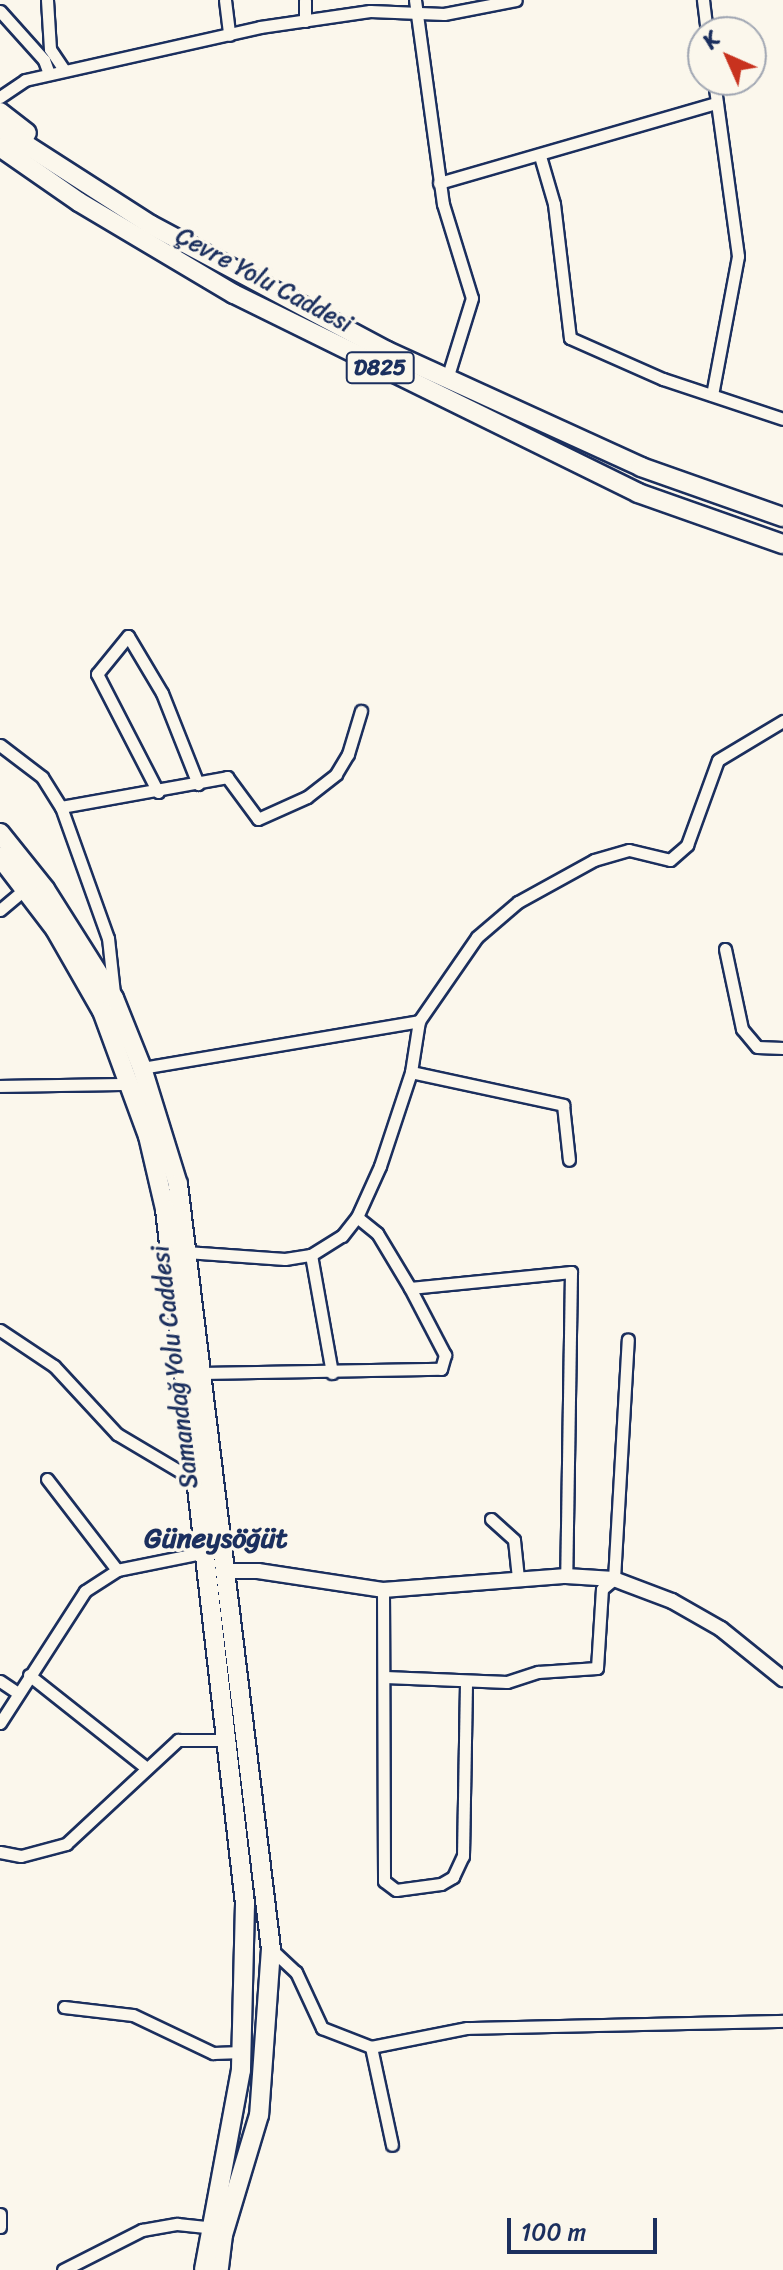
<!DOCTYPE html>
<meta charset="utf-8">
<style>
body{margin:0}
#map{position:relative;width:783px;height:2270px;overflow:hidden;background:#fbf7ec;font-family:Sriracha,sans-serif}
div>[style]{position:absolute}
.roads{filter:drop-shadow(2px 0 #1b2f5e) drop-shadow(-2px 0 #1b2f5e) drop-shadow(0 2px #1b2f5e) drop-shadow(0 -2px #1b2f5e)}
.minor>*{height:11px;margin:-5.5px;padding:0 5.5px;transform-origin:5.5px;border-radius:5.5px;background:#fbf7ec}
.tertiary>*{height:14px;margin:-7px;padding:0 7px;transform-origin:7px;border-radius:7px;background:#fbf7ec}
.trunk>*{height:18px;margin:-9px;padding:0 9px;transform-origin:9px;border-radius:9px;background:#fbf7ec}
span{translate:-50% -50%;white-space:nowrap;text-align:center;line-height:1.15;-webkit-text-stroke:7px #fbf7ec;paint-order:stroke}
.shield-label span{padding:2px 6px;background:#fbf7ec;border:2px solid;border-radius:6px;-webkit-text-stroke-width:0}
.shield-label{font-size:22px;color:#1b2f5e;font-weight:700}
.street-label{font-size:24px;color:#1b2f5e}
.quarter-label{font-size:28px;color:#1b2f5e;font-weight:700}
.north{position:absolute;left:687px;top:16px;width:80px;height:80px;box-sizing:border-box;background:#fbf7ec;border:2px solid #a1a7b3;border-radius:50%;rotate:315deg;font-size:22px;font-weight:700;line-height:32px;text-align:center;color:#1b2f5e}
.north::after{content:'';display:block;margin:auto;width:28px;height:36px;background:#c8321e;clip-path:polygon(50% 0,100% 100%,50% 72%,0 100%)}
.scale{position:absolute;left:507px;top:2218px;width:150px;height:36px;box-sizing:border-box;border:4px solid #1b2f5e;border-top:0;padding-left:10px;font-size:24px;line-height:28px;white-space:nowrap;color:#1b2f5e;-webkit-text-stroke:6px #fbf7ec;paint-order:stroke}
</style>
<div id="map">
<div class="roads">
<div class="minor">
<i style="left:47px;top:0;width:49px;rotate:86.5deg"></i>
<i style="left:50px;top:49px;width:25px;rotate:56deg"></i>
<i style="left:225px;top:0;width:35px;rotate:83deg"></i>
<i style="left:305px;top:0;width:21px;rotate:90deg"></i>
<i style="left:415px;top:0;width:206px;rotate:82.2deg"></i>
<i style="left:443px;top:204px;width:98px;rotate:72.9deg"></i>
<i style="left:472px;top:298px;width:85px;rotate:107.2deg"></i>
<i style="left:703px;top:0;width:32px;rotate:83deg"></i>
<i style="left:0;top:11px;width:66px;rotate:48.1deg"></i>
<i style="left:44px;top:60px;width:15px;rotate:70deg"></i>
<i style="left:0;top:97px;width:30px;rotate:-34deg"></i>
<i style="left:25px;top:80px;width:241px;rotate:-12.7deg"></i>
<i style="left:260px;top:27px;width:111px;rotate:-8.3deg"></i>
<i style="left:370px;top:11px;width:74px;rotate:2.3deg"></i>
<i style="left:444px;top:14px;width:73px;rotate:-11deg"></i>
<i style="left:540px;top:156px;width:50px;rotate:73.7deg"></i>
<i style="left:554px;top:204px;width:135px;rotate:83.2deg"></i>
<i style="left:570px;top:338px;width:102px;rotate:23.8deg"></i>
<i style="left:663px;top:379px;width:126px;rotate:18.4deg"></i>
<i style="left:439px;top:183px;width:289px;rotate:-16.1deg"></i>
<i style="left:712px;top:395px;width:141px;rotate:-79.4deg"></i>
<i style="left:738px;top:256px;width:178px;rotate:-97.8deg"></i>
<i style="left:0;top:745px;width:53px;rotate:37.3deg"></i>
<i style="left:42px;top:777px;width:36px;rotate:58deg"></i>
<i style="left:61px;top:807px;width:139px;rotate:70.3deg"></i>
<i style="left:108px;top:938px;width:55px;rotate:83.8deg"></i>
<i style="left:158px;top:792px;width:133px;rotate:-117.3deg"></i>
<i style="left:97px;top:674px;width:49px;rotate:-50.8deg"></i>
<i style="left:128px;top:636px;width:66px;rotate:59.2deg"></i>
<i style="left:162px;top:693px;width:98px;rotate:68.4deg"></i>
<i style="left:61px;top:807px;width:169px;rotate:-10.2deg"></i>
<i style="left:227px;top:777px;width:52px;rotate:53.6deg"></i>
<i style="left:258px;top:819px;width:54px;rotate:-24.2deg"></i>
<i style="left:307px;top:797px;width:37px;rotate:-38deg"></i>
<i style="left:336px;top:774px;width:23px;rotate:-59deg"></i>
<i style="left:348px;top:754px;width:45px;rotate:-73.2deg"></i>
<i style="left:0;top:910px;width:33px;rotate:-40deg"></i>
<i style="left:725px;top:949px;width:82px;rotate:78deg"></i>
<i style="left:742px;top:1029px;width:23px;rotate:50deg"></i>
<i style="left:757px;top:1047px;width:26px;rotate:2deg"></i>
<i style="left:142px;top:1068px;width:281px;rotate:-9.6deg"></i>
<i style="left:411px;top:1072px;width:156px;rotate:12.2deg"></i>
<i style="left:563px;top:1105px;width:55px;rotate:83.8deg"></i>
<i style="left:0;top:1086px;width:131px;rotate:-0.9deg"></i>
<i style="left:357px;top:1217px;width:26px;rotate:39deg"></i>
<i style="left:377px;top:1233px;width:64px;rotate:59deg"></i>
<i style="left:410px;top:1288px;width:162px;rotate:-5.7deg"></i>
<i style="left:571px;top:1272px;width:304px;rotate:90.9deg"></i>
<i style="left:186px;top:1252px;width:99px;rotate:4deg"></i>
<i style="left:285px;top:1259px;width:26px;rotate:-9deg"></i>
<i style="left:311px;top:1255px;width:36px;rotate:-32deg"></i>
<i style="left:342px;top:1236px;width:24px;rotate:-52deg"></i>
<i style="left:357px;top:1217px;width:56px;rotate:-65.7deg"></i>
<i style="left:380px;top:1166px;width:99px;rotate:-71.7deg"></i>
<i style="left:411px;top:1072px;width:52px;rotate:-81.1deg"></i>
<i style="left:419px;top:1021px;width:102px;rotate:-55.4deg"></i>
<i style="left:477px;top:937px;width:54px;rotate:-40.5deg"></i>
<i style="left:518px;top:902px;width:87px;rotate:-28.9deg"></i>
<i style="left:594px;top:860px;width:36px;rotate:-16deg"></i>
<i style="left:629px;top:850px;width:42px;rotate:13.7deg"></i>
<i style="left:670px;top:860px;width:23px;rotate:-41deg"></i>
<i style="left:687px;top:845px;width:90px;rotate:-70deg"></i>
<i style="left:718px;top:760px;width:76px;rotate:-31deg"></i>
<i style="left:311px;top:1255px;width:120px;rotate:79.9deg"></i>
<i style="left:0;top:1330px;width:65px;rotate:33.7deg"></i>
<i style="left:54px;top:1366px;width:93px;rotate:47.2deg"></i>
<i style="left:117px;top:1434px;width:92px;rotate:30.7deg"></i>
<i style="left:201px;top:1373px;width:240px;rotate:-1deg"></i>
<i style="left:441px;top:1369px;width:15px;rotate:-74deg"></i>
<i style="left:445px;top:1355px;width:76px;rotate:-117.6deg"></i>
<i style="left:47px;top:1479px;width:115px;rotate:52.4deg"></i>
<i style="left:491px;top:1519px;width:31px;rotate:42deg"></i>
<i style="left:514px;top:1540px;width:39px;rotate:84deg"></i>
<i style="left:383px;top:1590px;width:291px;rotate:89.8deg"></i>
<i style="left:384px;top:1881px;width:15px;rotate:37deg"></i>
<i style="left:396px;top:1890px;width:45px;rotate:-7.6deg"></i>
<i style="left:441px;top:1884px;width:14px;rotate:-30deg"></i>
<i style="left:453px;top:1877px;width:23px;rotate:-65deg"></i>
<i style="left:463px;top:1856px;width:172px;rotate:-89deg"></i>
<i style="left:29px;top:1675px;width:148px;rotate:38.4deg"></i>
<i style="left:385px;top:1677px;width:122px;rotate:2.3deg"></i>
<i style="left:507px;top:1682px;width:33px;rotate:-18deg"></i>
<i style="left:538px;top:1672px;width:59px;rotate:-3.9deg"></i>
<i style="left:597px;top:1668px;width:79px;rotate:-86.4deg"></i>
<i style="left:602px;top:1589px;width:16px;rotate:-40deg"></i>
<i style="left:614px;top:1579px;width:240px;rotate:-86.7deg"></i>
<i style="left:0;top:1681px;width:22px;rotate:34deg"></i>
<i style="left:0;top:1723px;width:157px;rotate:-57.2deg"></i>
<i style="left:85px;top:1591px;width:38px;rotate:-33deg"></i>
<i style="left:117px;top:1570px;width:91px;rotate:-11.4deg"></i>
<i style="left:0;top:1852px;width:21px;rotate:11deg"></i>
<i style="left:21px;top:1856px;width:47px;rotate:-14.9deg"></i>
<i style="left:66px;top:1844px;width:153px;rotate:-42.9deg"></i>
<i style="left:178px;top:1740px;width:50px"></i>
<i style="left:271px;top:1949px;width:34px;rotate:43deg"></i>
<i style="left:296px;top:1972px;width:62px;rotate:65.1deg"></i>
<i style="left:322px;top:2028px;width:53px;rotate:21.2deg"></i>
<i style="left:371px;top:2047px;width:98px;rotate:-11.2deg"></i>
<i style="left:467px;top:2028px;width:316px;rotate:-1.3deg"></i>
<i style="left:64px;top:2007px;width:69px;rotate:6.6deg"></i>
<i style="left:133px;top:2015px;width:89px;rotate:25.4deg"></i>
<i style="left:213px;top:2053px;width:29px;rotate:-2deg"></i>
<i style="left:371px;top:2047px;width:100px;rotate:77.9deg"></i>
<i style="left:0;top:2214px;width:13px;rotate:90deg"></i>
<i style="left:63px;top:2270px;width:89px;rotate:-26.9deg"></i>
<i style="left:142px;top:2230px;width:36px;rotate:-10deg"></i>
<i style="left:177px;top:2224px;width:36px;rotate:6deg"></i>
</div>
<div class="tertiary">
<i style="left:222px;top:1571px;width:36px"></i>
<i style="left:258px;top:1571px;width:126px;rotate:8.6deg"></i>
<i style="left:383px;top:1590px;width:184px;rotate:-4.4deg"></i>
<i style="left:566px;top:1576px;width:48px;rotate:3.6deg"></i>
<i style="left:614px;top:1579px;width:62px;rotate:20.8deg"></i>
<i style="left:672px;top:1601px;width:56px;rotate:29.7deg"></i>
<i style="left:721px;top:1629px;width:80px;rotate:38.9deg"></i>
</div>
<div class="trunk">
<i style="left:0;top:112px;width:34px;rotate:38deg"></i>
<i style="left:0;top:128px;width:179px;rotate:32.7deg"></i>
<i style="left:151px;top:225px;width:268px;rotate:28.1deg"></i>
<i style="left:387px;top:351px;width:279px;rotate:24.5deg"></i>
<i style="left:641px;top:467px;width:151px;rotate:19.4deg"></i>
<i style="left:0;top:147px;width:96px;rotate:34.8deg"></i>
<i style="left:79px;top:202px;width:180px;rotate:30.7deg"></i>
<i style="left:234px;top:294px;width:450px;rotate:26.2deg"></i>
<i style="left:638px;top:493px;width:154px;rotate:19.4deg"></i>
<i style="left:0;top:833px;width:72px;rotate:51.2deg"></i>
<i style="left:45px;top:889px;width:129px;rotate:57.7deg"></i>
<i style="left:114px;top:998px;width:75px;rotate:68.2deg"></i>
<i style="left:142px;top:1068px;width:121px;rotate:72.8deg"></i>
<i style="left:178px;top:1184px;width:771px;rotate:83.07deg"></i>
<i style="left:271px;top:1949px;width:166px;rotate:94.1deg"></i>
<i style="left:259px;top:2115px;width:125px;rotate:106.7deg"></i>
<i style="left:223px;top:2235px;width:35px;rotate:97deg"></i>
<i style="left:0;top:857px;width:91px;rotate:52.6deg"></i>
<i style="left:55px;top:929px;width:95px;rotate:60.2deg"></i>
<i style="left:102px;top:1011px;width:133px;rotate:69.8deg"></i>
<i style="left:148px;top:1136px;width:75px;rotate:76.9deg"></i>
<i style="left:165px;top:1209px;width:700px;rotate:83.43deg"></i>
<i style="left:245px;top:1904px;width:166px;rotate:91.4deg"></i>
<i style="left:241px;top:2070px;width:203px;rotate:100.5deg"></i>
</div>
</div>
<div class="shield-label">
<span style="left:380px;top:368px">D825</span>
</div>
<div class="street-label">
<span style="left:264px;top:280px;rotate:28deg">Çevre Yolu Caddesi</span>
<span style="left:175px;top:1367px;rotate:-97deg">Samandağ Yolu Caddesi</span>
</div>
<div class="quarter-label">
<span style="left:216px;top:1538px">Güneysöğüt</span>
</div>
<div class="north">K</div>
<div class="scale">100 m</div>
</div>
